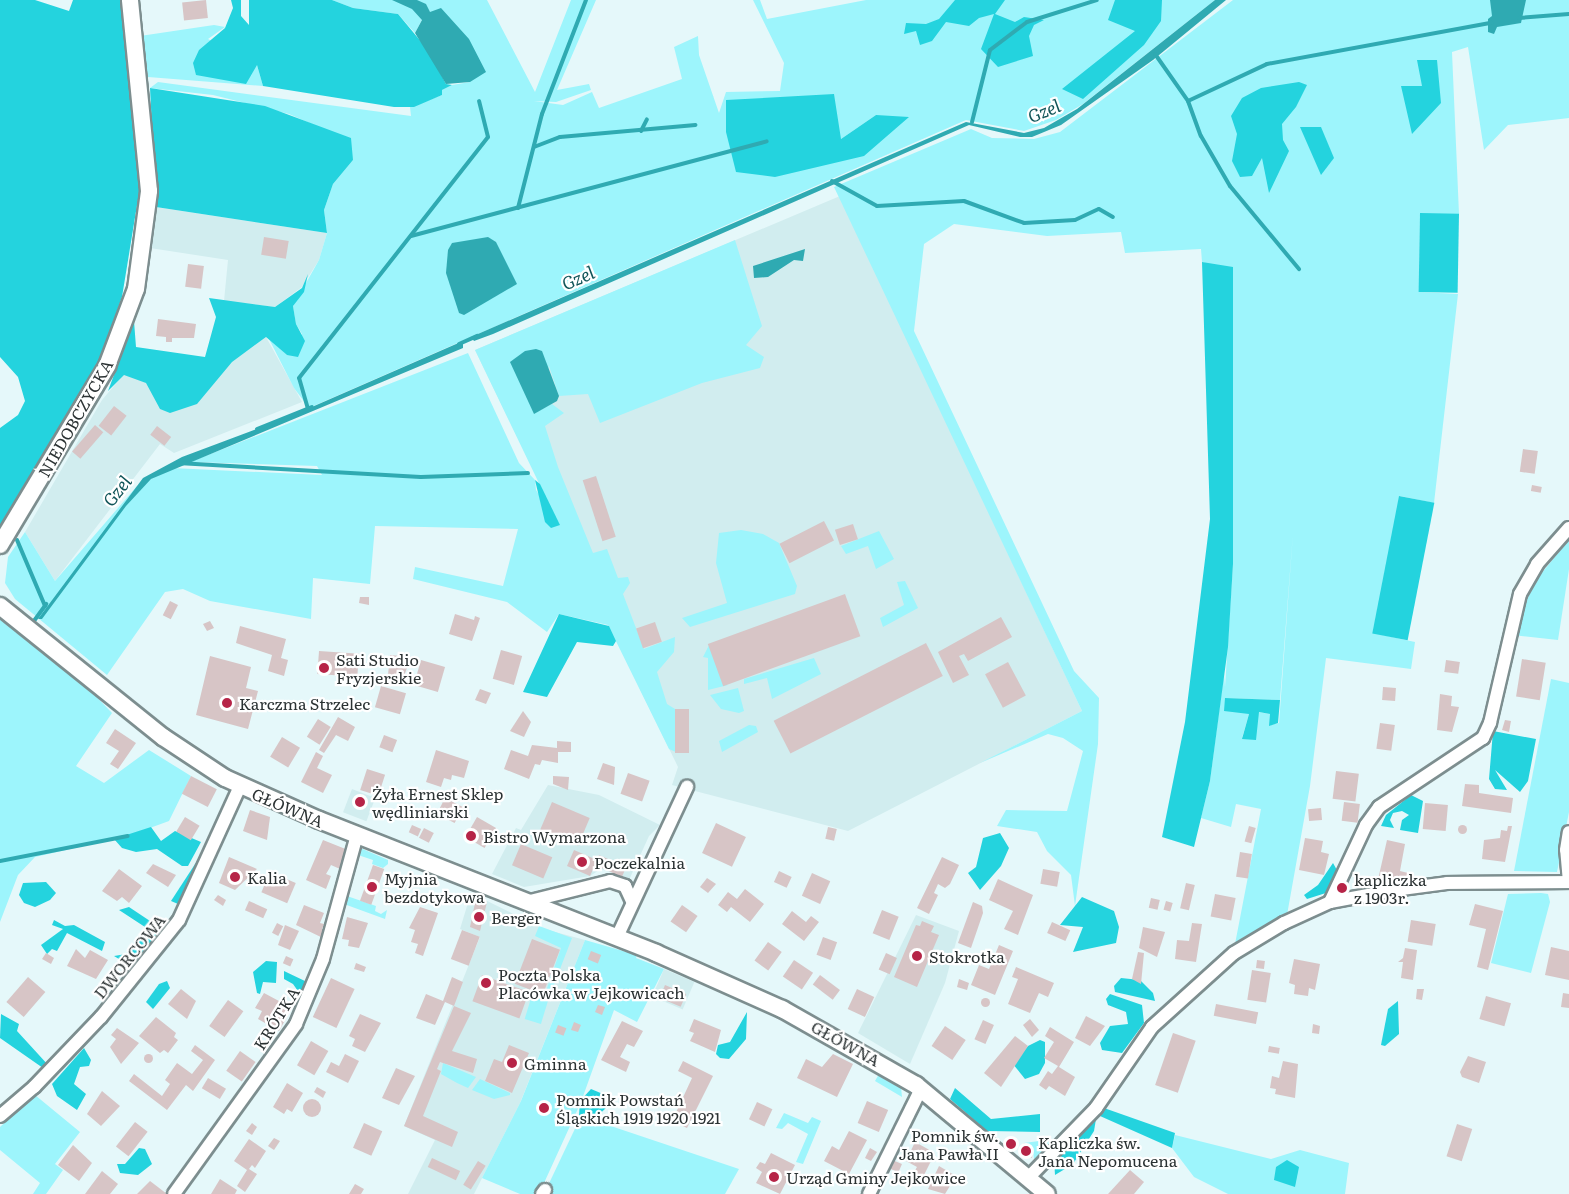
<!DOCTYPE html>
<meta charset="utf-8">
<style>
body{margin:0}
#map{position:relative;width:1569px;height:1194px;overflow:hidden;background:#e5f8fa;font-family:Literata,serif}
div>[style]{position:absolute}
.built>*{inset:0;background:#d1edef;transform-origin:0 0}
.green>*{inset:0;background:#9df5fc;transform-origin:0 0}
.forest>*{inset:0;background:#24d3de;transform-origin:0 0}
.water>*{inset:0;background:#2faab2}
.stream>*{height:4px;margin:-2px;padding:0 2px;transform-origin:2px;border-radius:2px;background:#2faab2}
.building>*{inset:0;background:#d7c5c6;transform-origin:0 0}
.round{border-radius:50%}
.roads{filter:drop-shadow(2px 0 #7d8e8f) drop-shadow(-2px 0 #7d8e8f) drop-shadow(0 2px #7d8e8f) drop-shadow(0 -2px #7d8e8f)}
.street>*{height:12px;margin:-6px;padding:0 6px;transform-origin:6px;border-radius:6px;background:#fff}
.secondary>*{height:16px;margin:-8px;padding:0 8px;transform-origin:8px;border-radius:8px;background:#fff}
.dots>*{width:16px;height:16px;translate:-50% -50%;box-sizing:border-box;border:3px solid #fff;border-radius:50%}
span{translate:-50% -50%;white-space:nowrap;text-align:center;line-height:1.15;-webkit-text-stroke:4.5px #fff;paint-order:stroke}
.street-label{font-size:16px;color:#2b3233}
.poi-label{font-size:16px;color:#2b3233}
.left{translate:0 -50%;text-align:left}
.right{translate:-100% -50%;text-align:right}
.water-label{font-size:18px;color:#115559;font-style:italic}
</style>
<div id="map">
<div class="built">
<i style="clip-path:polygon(840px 196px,1082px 711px,848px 831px,672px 785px,678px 767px,475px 350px)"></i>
<i style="clip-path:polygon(156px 207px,327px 233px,319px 260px,302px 287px,275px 307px,224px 301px,228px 260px,150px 248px)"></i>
<i style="clip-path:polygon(266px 337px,302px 402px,174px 453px,160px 444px,55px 581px,25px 532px,102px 400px,124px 374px,171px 392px,165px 410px)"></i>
<i style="clip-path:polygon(548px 785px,599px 795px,660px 825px,649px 836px,629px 880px,601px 869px,590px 876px,524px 887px,492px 874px,516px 828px,521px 830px)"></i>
<i style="left:352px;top:789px;width:25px;height:25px;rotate:21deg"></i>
<i style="clip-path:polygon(471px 893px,544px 929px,585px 940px,520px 1103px,474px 1194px,408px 1194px,435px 1140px,404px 1126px,480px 937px,460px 929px)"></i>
<i style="clip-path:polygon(916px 915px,959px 931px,945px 983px,910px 1064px,858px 1033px)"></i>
<i style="left:664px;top:969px;width:33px;height:30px;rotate:23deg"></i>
</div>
<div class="green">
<i style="clip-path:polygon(evenodd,332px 0,487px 0,535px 92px,571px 0,596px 0,557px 90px,589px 84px,591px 90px,556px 102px,534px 101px,563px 105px,592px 92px,599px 108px,682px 79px,674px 47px,698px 36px,699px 55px,719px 113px,726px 92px,780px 91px,784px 63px,753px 0,760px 0,767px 19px,866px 0,1215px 0,1083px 104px,1056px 120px,1024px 131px,966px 120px,309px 408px,294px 388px,269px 339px,287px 355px,302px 334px,296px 324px,293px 306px,319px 260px,327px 233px,324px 210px,333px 184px,353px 160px,330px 132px,289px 114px,213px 95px,150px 88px,158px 82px,411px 116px,410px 107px,442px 95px,442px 90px,452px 85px,470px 82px,425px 14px,415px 33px,398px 14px,353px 8px,332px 0,727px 100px,841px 139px,876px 115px,864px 156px,727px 100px)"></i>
<i style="clip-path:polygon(evenodd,1233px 0,1569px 0,1569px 118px,1508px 125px,1484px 150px,1468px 47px,1452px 52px,1459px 214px,1420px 214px,1419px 292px,1458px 294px,1434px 503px,1400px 496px,1378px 634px,1415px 642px,1411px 669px,1326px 658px,1310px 786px,1287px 915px,1235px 944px,1261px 809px,1236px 804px,1231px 827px,1201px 818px,1210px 781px,1224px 673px,1225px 687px,1233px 564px,1218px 267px,1202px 262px,1201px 249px,1125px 253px,1121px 232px,1047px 236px,954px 224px,924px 244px,914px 331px,1074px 671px,1099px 698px,1098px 744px,1075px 906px,1071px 875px,1047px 851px,1037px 832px,997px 826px,1006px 810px,1067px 811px,1083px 751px,1063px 738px,1048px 734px,980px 763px,1082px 711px,834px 187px,971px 129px,992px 138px,1034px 139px,1060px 132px,1233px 0,1293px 533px,1279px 723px,1270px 725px,1270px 714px,1258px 712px,1242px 738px,1249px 714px,1225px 698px,1280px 700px,1293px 533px)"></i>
<i style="clip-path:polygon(214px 25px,225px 27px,208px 39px,257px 65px,263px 86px,148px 77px,140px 36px)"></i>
<i style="clip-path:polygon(735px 240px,762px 326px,746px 345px,764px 357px,760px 368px,702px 383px,600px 423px,588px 394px,559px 396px,549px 366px,534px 413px,552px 404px,564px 413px,545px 426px,558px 467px,593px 553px,607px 549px,618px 578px,628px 577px,630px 583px,623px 594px,644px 649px,675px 637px,674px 652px,657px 672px,667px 704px,675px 709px,678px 753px,669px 749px,608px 625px,559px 614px,547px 632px,507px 602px,413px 579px,415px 567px,503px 586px,518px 529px,375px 526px,370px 584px,313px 578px,311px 619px,210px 601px,183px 589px,165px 592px,107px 675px,15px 599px,5px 583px,8px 557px,25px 532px,55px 581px,137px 486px,172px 468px,322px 475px,317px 466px,190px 462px,468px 353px,519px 463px,535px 480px,536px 490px,559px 525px,475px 350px)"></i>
<i style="clip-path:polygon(741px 530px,763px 534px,779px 543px,797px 586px,795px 594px,690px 627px,682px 618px,727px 603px,716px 563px,719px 533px)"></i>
<i style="clip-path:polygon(879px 531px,894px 559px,876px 569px,868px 546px,846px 554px,841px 546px)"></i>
<i style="clip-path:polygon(1569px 540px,1569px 569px,1558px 640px,1512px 635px,1535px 581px)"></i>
<i style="clip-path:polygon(905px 581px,918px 608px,883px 627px,880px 618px,904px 605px,897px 582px)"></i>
<i style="clip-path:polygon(0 619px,88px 688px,112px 713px,76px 766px,104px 783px,149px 750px,191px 776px,169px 821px,128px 836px,35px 857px,18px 875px,0 922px)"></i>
<i style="clip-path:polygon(709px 645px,723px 683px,728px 685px,708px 690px,708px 658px,703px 657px)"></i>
<i style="clip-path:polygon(814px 658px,821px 674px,772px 699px,767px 678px,744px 684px,744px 679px)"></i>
<i style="clip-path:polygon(1551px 679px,1569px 683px,1569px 812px,1557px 872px,1514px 871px)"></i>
<i style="clip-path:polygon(738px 688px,744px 711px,739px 713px,721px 709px,710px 695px)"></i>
<i style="clip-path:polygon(749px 725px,756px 726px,758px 732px,722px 752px,719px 741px)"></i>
<i style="clip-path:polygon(358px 847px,388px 860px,388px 864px,383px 868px,372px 864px,373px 860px,355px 854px)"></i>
<i style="clip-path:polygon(350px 874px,352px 879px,347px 896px,376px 906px,375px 911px,381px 914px,387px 910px,385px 919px,344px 904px)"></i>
<i style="clip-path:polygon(1541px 893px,1548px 894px,1550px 902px,1531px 973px,1491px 963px,1508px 894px)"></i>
<i style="clip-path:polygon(539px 926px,572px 938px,550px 995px,545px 994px,561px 948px,535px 936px)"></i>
<i style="clip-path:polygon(585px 940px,637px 955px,636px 958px,664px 969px,637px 1022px,614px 1010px,581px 1102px,539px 1194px,520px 1194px,482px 1178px,521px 1101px)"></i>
<i style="left:532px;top:995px;width:17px;height:25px;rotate:17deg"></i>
<i style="clip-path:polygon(443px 1063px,476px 1077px,468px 1088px,457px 1083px,441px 1074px)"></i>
<i style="clip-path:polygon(879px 1074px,901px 1087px,902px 1097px,875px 1081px)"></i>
<i style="clip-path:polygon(480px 1079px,510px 1093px,510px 1095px,494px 1099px,472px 1090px)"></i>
<i style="clip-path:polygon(35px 1095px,80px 1132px,55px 1164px,63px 1170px,46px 1194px,33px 1194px,40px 1183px,0 1150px,0 1127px)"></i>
<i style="clip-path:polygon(784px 1113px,808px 1123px,812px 1117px,821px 1121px,803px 1164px,796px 1162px,808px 1134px,788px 1123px,782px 1129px,776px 1128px)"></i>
<i style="clip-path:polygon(581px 1116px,739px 1169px,725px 1194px,544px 1194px)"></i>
<i style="clip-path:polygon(1175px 1135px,1271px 1159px,1300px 1150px,1349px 1163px,1345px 1194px,1228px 1194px,1194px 1177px,1172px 1148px)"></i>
<i style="clip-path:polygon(1054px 1139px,1057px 1141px,1034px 1159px,1033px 1150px,1024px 1143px)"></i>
</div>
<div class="forest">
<i style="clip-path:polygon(0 0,35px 0,69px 11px,73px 0,120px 0,139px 136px,139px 193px,122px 297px,100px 358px,69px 417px,0 526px,0 428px,18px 415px,25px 401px,18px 377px,0 357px)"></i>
<i style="clip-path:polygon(231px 0,241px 0,241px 16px,249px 25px,249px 0,332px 0,353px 8px,398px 14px,428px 50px,446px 84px,452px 85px,442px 90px,442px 95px,414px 107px,394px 107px,263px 86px,257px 65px,246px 84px,196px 75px,193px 63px,199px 50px,225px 28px,233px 8px)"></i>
<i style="clip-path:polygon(955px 0,1005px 0,995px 14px,1015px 22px,1024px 17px,1044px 20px,1034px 25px,1029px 36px,1033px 56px,998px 67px,981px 49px,994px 14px,979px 18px,969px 26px,946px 22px,932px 41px,920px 45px,916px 31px,904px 34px,906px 23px,926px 24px,939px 19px)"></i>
<i style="clip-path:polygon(1115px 0,1162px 0,1161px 21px,1144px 45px,1083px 99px,1062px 89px,1135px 31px,1108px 20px)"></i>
<i style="clip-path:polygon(1417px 60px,1437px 60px,1441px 103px,1412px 134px,1401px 86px,1422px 86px)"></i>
<i style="clip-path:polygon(1299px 82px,1307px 85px,1296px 107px,1282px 124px,1283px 140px,1289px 151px,1269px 193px,1262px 158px,1252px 176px,1240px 177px,1232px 161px,1237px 134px,1231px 116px,1242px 98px,1261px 88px)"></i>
<i style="clip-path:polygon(150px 88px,265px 106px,351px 138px,353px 160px,333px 184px,324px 210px,327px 233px,156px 207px)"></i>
<i style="clip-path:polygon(834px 94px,841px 139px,876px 115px,909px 117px,864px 156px,775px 177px,736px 172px,726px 132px,726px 100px)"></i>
<i style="clip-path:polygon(1300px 127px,1321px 127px,1334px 158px,1321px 175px)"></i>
<i style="left:1420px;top:213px;width:39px;height:79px;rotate:1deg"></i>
<i style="clip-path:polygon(1202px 262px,1233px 267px,1233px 564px,1228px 647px,1210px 781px,1194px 847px,1162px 837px,1185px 722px,1210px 519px)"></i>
<i style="clip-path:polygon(308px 274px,304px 292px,293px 306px,296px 324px,305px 341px,298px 357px,287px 355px,266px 337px,232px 362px,197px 404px,170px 413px,160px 409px,146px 383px,124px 375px,108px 391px,134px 321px,136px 347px,205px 357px,216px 317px,209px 298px,275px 307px,302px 288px)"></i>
<i style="clip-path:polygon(535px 480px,540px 484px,560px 525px,551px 528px,545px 522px)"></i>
<i style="left:1399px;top:496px;width:36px;height:140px;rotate:11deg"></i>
<i style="clip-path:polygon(559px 614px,609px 626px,616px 641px,613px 646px,577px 642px,547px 697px,523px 692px)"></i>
<i style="clip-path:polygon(1225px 698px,1280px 700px,1278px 723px,1269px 726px,1270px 714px,1259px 712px,1256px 740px,1242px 739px,1249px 714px,1224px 711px)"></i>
<i style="clip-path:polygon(1493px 731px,1536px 739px,1528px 781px,1520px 792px,1495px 770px,1507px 790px,1495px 789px,1489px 779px)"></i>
<i style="clip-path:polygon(1411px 795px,1423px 801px,1418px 833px,1400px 830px,1402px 820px,1409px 815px,1402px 811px,1393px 813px,1390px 820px,1394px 828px,1381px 826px,1386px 815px)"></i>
<i style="clip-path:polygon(151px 827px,161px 841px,175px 831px,201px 842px,188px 866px,182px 866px,157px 849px,136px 852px,122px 848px,114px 839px)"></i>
<i style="clip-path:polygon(1000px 833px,1009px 848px,1001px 866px,980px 890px,968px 873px,976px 867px,983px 838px)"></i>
<i style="clip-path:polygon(199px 858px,203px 862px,178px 904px,171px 901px)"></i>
<i style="clip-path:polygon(1333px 863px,1338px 872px,1329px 892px,1307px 899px,1304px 895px,1318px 885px)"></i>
<i style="clip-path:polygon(46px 882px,56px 893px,50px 900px,35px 907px,24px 903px,19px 895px,23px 883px)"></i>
<i style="clip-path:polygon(1082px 897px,1114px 911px,1119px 927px,1116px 943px,1073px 952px,1083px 927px,1060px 925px)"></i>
<i style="clip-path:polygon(129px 907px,162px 929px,132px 967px,114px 956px,126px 954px,145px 927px,119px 910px)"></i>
<i style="clip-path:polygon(54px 920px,65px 926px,74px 925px,105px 942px,102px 951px,67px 933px,57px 951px,52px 949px,47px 954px,41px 945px,63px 929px,52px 925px)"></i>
<i style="clip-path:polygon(266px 961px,277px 962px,276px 983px,263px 982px,260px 994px,257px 993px,253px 972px)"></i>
<i style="clip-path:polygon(284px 971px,307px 982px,300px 994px,293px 984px,284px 979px)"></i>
<i style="clip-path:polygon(1121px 978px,1140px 980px,1153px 993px,1155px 1001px,1115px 992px,1114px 986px)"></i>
<i style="clip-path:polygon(167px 981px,170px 988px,153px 1009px,146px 1002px,159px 984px)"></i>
<i style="clip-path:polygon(1110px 994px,1142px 1005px,1144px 1023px,1122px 1053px,1102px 1050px,1100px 1043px,1110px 1026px,1128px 1024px,1126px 1012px,1108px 1005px,1106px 999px)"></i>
<i style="clip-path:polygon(1398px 1001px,1399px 1034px,1385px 1046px,1381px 1045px,1388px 1009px)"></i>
<i style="clip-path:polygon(747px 1012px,746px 1039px,729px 1059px,720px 1058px,716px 1054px,718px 1045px,730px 1042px)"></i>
<i style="clip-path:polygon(1px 1014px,19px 1024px,17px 1031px,49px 1066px,43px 1068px,0 1038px)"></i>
<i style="clip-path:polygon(1040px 1040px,1045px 1042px,1045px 1063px,1039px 1074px,1025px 1079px,1013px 1064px,1028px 1046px)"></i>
<i style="clip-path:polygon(84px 1048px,91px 1060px,89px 1066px,80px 1067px,74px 1084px,86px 1094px,77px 1110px,57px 1096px,52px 1084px)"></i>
<i style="clip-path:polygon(955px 1088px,991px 1119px,1040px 1114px,1040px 1132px,987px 1131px,950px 1099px)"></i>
<i style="clip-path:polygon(591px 1089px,603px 1094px,606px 1100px,606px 1108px,594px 1119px,579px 1116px,580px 1101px)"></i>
<i style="clip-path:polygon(1104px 1108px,1175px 1133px,1172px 1148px,1100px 1116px)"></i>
<i style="clip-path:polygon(1096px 1119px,1094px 1131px,1073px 1164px,1055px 1175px,1054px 1159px,1085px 1124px)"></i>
<i style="clip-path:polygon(139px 1148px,145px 1149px,152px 1164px,138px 1175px,120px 1173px,117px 1164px,125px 1164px)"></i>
<i style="clip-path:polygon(1287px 1160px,1299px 1167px,1295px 1187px,1274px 1180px,1276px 1167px)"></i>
</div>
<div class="water">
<i style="clip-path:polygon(392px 0,417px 0,426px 4px,430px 12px,441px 8px,469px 39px,486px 72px,470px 82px,446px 84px,415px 33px,422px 20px,412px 9px)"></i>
<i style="clip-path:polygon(1215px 0,1226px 0,1153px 60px,1061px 125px,1032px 137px,1020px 137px,969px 125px,493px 334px,474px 341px,471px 337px,966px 122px,1024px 133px,1044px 128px,1077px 109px)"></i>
<i style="clip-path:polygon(1490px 0,1526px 0,1521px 23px,1497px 27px,1494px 34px,1488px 32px,1488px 19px,1492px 16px)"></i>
<i style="clip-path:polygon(488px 237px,496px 242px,517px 284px,464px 315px,459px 313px,446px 273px,448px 250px,452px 243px)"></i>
<i style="clip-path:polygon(805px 249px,803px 261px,794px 260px,768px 277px,754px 278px,753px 266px)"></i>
<i style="clip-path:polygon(463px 341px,463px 348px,151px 479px,126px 506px,42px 619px,38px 619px,143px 478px,182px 457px,289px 417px)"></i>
<i style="clip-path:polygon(536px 349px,542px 351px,559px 396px,557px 401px,534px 414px,510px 362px,525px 351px)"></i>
</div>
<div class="stream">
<i style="left:1519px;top:18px;width:50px;rotate:-4.6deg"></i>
<i style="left:1155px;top:54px;width:57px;rotate:54.9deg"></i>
<i style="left:1188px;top:101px;width:37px;rotate:70deg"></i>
<i style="left:1201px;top:136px;width:58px;rotate:59.9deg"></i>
<i style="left:1230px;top:186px;width:108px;rotate:50.3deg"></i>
<i style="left:1188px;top:101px;width:87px;rotate:-25.1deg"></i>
<i style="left:1267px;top:64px;width:228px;rotate:-10.4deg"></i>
<i style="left:972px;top:122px;width:74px;rotate:-76deg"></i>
<i style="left:990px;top:50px;width:46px;rotate:-37.1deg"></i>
<i style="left:1027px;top:22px;width:73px;rotate:-17.4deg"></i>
<i style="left:641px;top:131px;width:13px;rotate:-63deg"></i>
<i style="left:534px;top:147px;width:28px;rotate:-21deg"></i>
<i style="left:560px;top:137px;width:136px;rotate:-5.1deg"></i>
<i style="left:832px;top:181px;width:51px;rotate:29.1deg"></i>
<i style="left:877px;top:206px;width:87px;rotate:-3.3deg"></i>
<i style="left:964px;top:201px;width:64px;rotate:20.1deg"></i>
<i style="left:1024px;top:223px;width:51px;rotate:-3.4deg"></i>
<i style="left:1075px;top:220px;width:26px;rotate:-25deg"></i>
<i style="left:1099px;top:209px;width:16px;rotate:30deg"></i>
<i style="left:518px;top:208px;width:97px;rotate:-75.7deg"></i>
<i style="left:542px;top:114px;width:122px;rotate:-68.9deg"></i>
<i style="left:411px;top:236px;width:368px;rotate:-14.9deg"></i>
<i style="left:459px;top:344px;width:20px;rotate:-24deg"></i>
<i style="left:308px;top:409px;width:32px;rotate:-106deg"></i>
<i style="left:299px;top:378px;width:306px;rotate:-51.9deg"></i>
<i style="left:488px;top:137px;width:37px;rotate:-104deg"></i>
<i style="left:257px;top:429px;width:59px;rotate:-21.8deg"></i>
<i style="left:178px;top:463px;width:243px;rotate:3.3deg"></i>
<i style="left:421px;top:477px;width:107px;rotate:-2.1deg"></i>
<i style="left:17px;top:540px;width:72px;rotate:67deg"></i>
<i style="left:31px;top:625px;width:26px;rotate:-54deg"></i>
<i style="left:0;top:861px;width:130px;rotate:-11.1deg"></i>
</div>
<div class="building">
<i style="left:206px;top:0;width:18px;height:24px;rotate:84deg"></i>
<i style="left:264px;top:237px;width:25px;height:18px;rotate:9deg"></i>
<i style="left:188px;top:264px;width:16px;height:23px;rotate:7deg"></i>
<i style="clip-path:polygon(158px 319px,196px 324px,194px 338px,172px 338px,172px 342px,166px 342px,166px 337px,156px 336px)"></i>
<i style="left:114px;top:406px;width:16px;height:25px;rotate:38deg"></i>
<i style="left:95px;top:425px;width:11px;height:35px;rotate:41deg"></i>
<i style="left:157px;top:426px;width:18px;height:11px;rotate:38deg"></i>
<i style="left:1523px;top:449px;width:15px;height:23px;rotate:8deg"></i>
<i style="left:596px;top:476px;width:64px;height:14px;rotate:72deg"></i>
<i style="left:1532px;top:485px;width:10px;height:6px;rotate:11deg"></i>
<i style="left:824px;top:521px;width:22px;height:50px;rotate:63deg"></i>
<i style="left:853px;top:524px;width:16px;height:19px;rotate:72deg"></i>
<i style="left:845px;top:594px;width:45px;height:146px;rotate:70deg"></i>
<i style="clip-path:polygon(360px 597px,369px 597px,369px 605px,359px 603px)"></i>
<i style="left:170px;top:601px;width:9px;height:16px;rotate:27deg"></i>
<i style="clip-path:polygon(455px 614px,474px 620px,475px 616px,480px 618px,472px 641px,449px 634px)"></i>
<i style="clip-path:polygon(1001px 617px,1012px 637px,968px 661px,964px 654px,959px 656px,969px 675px,953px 683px,938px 652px)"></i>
<i style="clip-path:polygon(210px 621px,214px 628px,207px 631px,203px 624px)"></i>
<i style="left:655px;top:622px;width:21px;height:20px;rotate:71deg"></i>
<i style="clip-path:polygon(240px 626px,286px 639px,281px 658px,288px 660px,284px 676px,268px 671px,272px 655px,236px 643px)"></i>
<i style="left:926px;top:643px;width:37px;height:171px;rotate:63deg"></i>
<i style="left:501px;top:650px;width:22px;height:30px;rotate:16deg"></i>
<i style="left:319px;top:651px;width:40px;height:23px;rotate:4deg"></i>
<i style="clip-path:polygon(390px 655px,411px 657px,404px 676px,388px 675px)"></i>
<i style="clip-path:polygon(210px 656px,251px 667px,246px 688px,258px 691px,248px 729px,196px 715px)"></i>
<i style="left:1522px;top:659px;width:24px;height:38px;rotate:9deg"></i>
<i style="left:421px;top:660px;width:25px;height:26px;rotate:16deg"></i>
<i style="left:1446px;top:660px;width:14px;height:12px;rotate:8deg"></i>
<i style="left:1008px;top:662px;width:38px;height:26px;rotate:62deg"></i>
<i style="left:381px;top:686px;width:26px;height:22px;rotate:16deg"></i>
<i style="left:1383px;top:687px;width:13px;height:13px;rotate:4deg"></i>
<i style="clip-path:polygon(480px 689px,491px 693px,486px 704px,475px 700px)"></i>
<i style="clip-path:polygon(1440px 694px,1452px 696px,1451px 706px,1459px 707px,1452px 732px,1437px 730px)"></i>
<i style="left:675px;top:709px;width:14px;height:44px"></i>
<i style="clip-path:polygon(523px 711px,531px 722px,524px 737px,510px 731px)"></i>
<i style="clip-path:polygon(338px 717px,355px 727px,348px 741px,336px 735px,324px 753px,319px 750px)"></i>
<i style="left:318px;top:719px;width:15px;height:21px;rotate:32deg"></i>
<i style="clip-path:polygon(1505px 720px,1511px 721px,1509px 732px,1502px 730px)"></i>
<i style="left:1380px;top:723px;width:15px;height:26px;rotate:8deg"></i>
<i style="clip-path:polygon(115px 729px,136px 743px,118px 769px,110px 764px,119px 751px,106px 743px)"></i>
<i style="left:384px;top:735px;width:14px;height:13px;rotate:21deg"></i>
<i style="left:282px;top:737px;width:21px;height:23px;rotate:31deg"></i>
<i style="clip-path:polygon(557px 741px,571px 742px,571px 752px,558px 752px,558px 763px,542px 760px,540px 765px,535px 764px,529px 779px,504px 769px,511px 750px,528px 756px,532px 745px,557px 748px)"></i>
<i style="clip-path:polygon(436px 750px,469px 761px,464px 778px,452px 775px,451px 780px,444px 778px,441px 787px,426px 782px)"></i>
<i style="clip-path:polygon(316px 752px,323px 756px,317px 768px,332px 775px,323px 793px,301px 782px)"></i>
<i style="clip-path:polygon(603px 763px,615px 767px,614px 785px,597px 779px)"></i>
<i style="left:367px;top:769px;width:19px;height:22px;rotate:18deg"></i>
<i style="left:1336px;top:771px;width:23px;height:28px;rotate:7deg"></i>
<i style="left:628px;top:773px;width:23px;height:22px;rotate:20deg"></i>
<i style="left:191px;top:776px;width:29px;height:20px;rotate:27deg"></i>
<i style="clip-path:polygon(553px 776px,569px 777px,568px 790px,553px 784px)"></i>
<i style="clip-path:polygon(1465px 784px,1479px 785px,1479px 793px,1513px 798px,1511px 813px,1462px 806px)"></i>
<i style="clip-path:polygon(357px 795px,367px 798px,363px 807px,353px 804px)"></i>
<i style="left:445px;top:798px;width:20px;height:18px;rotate:27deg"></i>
<i style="left:552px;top:802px;width:41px;height:30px;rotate:23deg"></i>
<i style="left:1344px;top:802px;width:16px;height:19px;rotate:7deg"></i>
<i style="left:1425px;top:803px;width:23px;height:26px;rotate:5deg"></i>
<i style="left:1321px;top:808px;width:12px;height:13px;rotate:85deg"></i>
<i style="clip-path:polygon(250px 810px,270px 817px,267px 840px,243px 831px)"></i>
<i style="left:185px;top:817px;width:17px;height:17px;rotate:31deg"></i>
<i style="left:477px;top:817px;width:22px;height:23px;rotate:30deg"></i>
<i style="left:716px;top:823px;width:33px;height:33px;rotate:25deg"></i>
<i class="round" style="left:1457.5px;top:824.5px;width:9px;height:9px"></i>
<i style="left:412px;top:825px;width:10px;height:8px;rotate:24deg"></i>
<i style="left:1249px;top:826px;width:7px;height:16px;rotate:16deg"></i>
<i style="clip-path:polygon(1508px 826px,1512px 826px,1505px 862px,1482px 859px,1484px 840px,1500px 838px,1501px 830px,1507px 831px)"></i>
<i style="left:828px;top:827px;width:9px;height:12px;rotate:13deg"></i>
<i style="left:424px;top:828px;width:11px;height:11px;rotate:27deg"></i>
<i style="clip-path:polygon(1305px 838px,1323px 841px,1321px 852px,1329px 854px,1324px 875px,1299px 870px)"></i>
<i style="clip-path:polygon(323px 840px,348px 850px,340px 869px,331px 865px,329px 869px,326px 874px,331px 876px,326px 889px,306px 880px)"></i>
<i style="clip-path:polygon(1387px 840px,1405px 844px,1400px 871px,1408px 873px,1407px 878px,1377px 884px)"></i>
<i style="left:521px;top:844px;width:34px;height:23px;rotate:23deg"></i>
<i style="clip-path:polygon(574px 850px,597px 860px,599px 855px,626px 867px,622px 877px,595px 865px,590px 876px,567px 866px)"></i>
<i style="left:1240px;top:852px;width:12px;height:25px;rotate:9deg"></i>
<i style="clip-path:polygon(229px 857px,257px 869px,235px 890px,219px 883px)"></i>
<i style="clip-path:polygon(942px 857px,959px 865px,950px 884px,945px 888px,938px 884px,934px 893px,938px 895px,929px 914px,917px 908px)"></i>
<i style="clip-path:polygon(153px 864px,176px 875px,168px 887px,146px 873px)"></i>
<i style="left:373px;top:865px;width:12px;height:38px;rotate:20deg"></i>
<i style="clip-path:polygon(119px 869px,142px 886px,129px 903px,122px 897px,117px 901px,102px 891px)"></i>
<i style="left:1043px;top:869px;width:17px;height:15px;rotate:10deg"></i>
<i style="left:779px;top:871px;width:14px;height:12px;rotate:25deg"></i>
<i style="left:270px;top:872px;width:28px;height:22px;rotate:23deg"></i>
<i style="left:812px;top:873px;width:20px;height:25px;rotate:24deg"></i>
<i style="clip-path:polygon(707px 878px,716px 884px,708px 893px,700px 887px)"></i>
<i style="clip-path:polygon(998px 879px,1033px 895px,1018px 935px,1004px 929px,1013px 911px,989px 900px)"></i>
<i style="left:1186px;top:883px;width:9px;height:26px;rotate:13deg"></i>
<i style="clip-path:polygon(745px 889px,764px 904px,750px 922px,731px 907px,727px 912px,718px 905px,728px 892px,737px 899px)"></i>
<i style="left:1215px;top:894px;width:21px;height:23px;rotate:11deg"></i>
<i style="clip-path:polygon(218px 895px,226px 900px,223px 906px,214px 900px)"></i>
<i style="clip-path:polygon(476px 898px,487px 902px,480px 931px,470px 927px)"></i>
<i style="left:1151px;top:898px;width:9px;height:10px;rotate:13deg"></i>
<i style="left:249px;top:901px;width:20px;height:10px;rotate:24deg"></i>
<i style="left:1166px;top:901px;width:7px;height:9px;rotate:16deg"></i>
<i style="clip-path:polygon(973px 902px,982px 906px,983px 913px,971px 948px,958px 943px)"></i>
<i style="clip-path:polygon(1475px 904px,1503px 911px,1488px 970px,1477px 967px,1486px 929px,1469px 925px)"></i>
<i style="clip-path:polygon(304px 905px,324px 913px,320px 923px,324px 924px,322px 929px,328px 930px,327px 940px,296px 925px)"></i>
<i style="left:682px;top:905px;width:19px;height:20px;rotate:35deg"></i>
<i style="clip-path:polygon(420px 907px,438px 913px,423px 956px,415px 953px,418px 944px,411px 942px,415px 930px,409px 928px)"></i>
<i style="left:882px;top:910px;width:18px;height:25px;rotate:22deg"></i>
<i style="clip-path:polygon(792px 911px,806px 922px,811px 916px,819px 922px,804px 941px,782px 924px)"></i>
<i style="clip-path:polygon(347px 917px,368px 923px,359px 948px,348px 946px,349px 940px,342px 939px)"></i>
<i style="left:1411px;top:920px;width:25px;height:22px;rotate:9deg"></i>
<i style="clip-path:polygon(922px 921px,934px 926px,931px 932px,939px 935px,917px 987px,894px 977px,916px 925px,920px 926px)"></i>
<i style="left:1052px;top:922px;width:20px;height:12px;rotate:24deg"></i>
<i style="left:277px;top:923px;width:7px;height:11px;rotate:27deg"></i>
<i style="clip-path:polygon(1192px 923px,1202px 924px,1196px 962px,1175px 959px,1177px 940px,1189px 941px)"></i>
<i style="clip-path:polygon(285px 925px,299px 931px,290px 950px,278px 945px)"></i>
<i style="clip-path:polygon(1143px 927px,1165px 932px,1157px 957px,1139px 948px)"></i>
<i style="left:462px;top:930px;width:19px;height:31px;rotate:21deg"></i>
<i style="left:823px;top:937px;width:15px;height:19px;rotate:20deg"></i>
<i style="left:532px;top:939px;width:30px;height:48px;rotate:21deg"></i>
<i style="left:768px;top:942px;width:17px;height:23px;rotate:36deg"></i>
<i style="clip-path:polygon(999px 945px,1013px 951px,995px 995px,971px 985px,979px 965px,989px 969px)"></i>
<i style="clip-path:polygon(1551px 947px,1569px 951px,1569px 980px,1545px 975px)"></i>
<i style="clip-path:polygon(1405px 948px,1417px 950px,1413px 980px,1401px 978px,1403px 962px,1398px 962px,1403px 958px)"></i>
<i style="clip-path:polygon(76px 949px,85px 958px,90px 950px,108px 960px,96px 979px,67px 966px)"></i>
<i style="left:591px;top:951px;width:11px;height:9px;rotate:22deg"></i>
<i style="clip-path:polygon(1138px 952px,1144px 953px,1141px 984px,1132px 979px)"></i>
<i style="clip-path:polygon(46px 953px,54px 958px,51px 964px,42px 959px)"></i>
<i style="left:886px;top:953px;width:12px;height:18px;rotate:24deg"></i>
<i style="left:286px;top:956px;width:8px;height:8px;rotate:23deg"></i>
<i style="clip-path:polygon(1294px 959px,1320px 964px,1315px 990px,1309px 988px,1308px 996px,1294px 994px,1295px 985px,1289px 983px)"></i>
<i style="left:794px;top:960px;width:23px;height:20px;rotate:34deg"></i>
<i style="left:1257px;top:960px;width:8px;height:8px;rotate:7deg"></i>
<i style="clip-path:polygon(356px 963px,366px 967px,364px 972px,354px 969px)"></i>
<i style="clip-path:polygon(1016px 967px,1054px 983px,1048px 997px,1039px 993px,1030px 1013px,1008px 1004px,1018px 979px,1012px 977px)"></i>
<i style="left:1252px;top:970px;width:19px;height:30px;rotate:9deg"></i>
<i style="left:482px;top:975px;width:50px;height:28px;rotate:20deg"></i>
<i style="left:820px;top:975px;width:25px;height:12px;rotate:37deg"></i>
<i style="left:28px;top:977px;width:23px;height:33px;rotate:41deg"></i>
<i style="clip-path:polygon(452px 977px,463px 982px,454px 1006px,471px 1013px,452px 1051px,477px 1059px,473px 1073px,440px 1062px,437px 1069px,441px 1071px,423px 1116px,458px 1132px,452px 1147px,404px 1126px,454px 1006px,445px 1002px,435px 1025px,416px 1018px,426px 994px,443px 1001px)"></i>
<i style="left:331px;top:978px;width:26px;height:43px;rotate:25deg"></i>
<i style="clip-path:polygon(959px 979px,969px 983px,967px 990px,957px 987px)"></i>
<i style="left:665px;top:985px;width:23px;height:14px;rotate:23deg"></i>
<i style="clip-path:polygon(181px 989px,196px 1001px,187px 1019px,168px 1004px)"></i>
<i style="left:857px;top:989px;width:19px;height:22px;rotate:25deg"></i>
<i style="clip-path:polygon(1417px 989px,1424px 989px,1422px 1000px,1416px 999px)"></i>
<i style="clip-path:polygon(264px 993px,292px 1008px,279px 1031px,258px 1019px,262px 1011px,255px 1008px)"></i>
<i style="clip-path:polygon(1563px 993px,1569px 994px,1569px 1008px,1561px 1007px)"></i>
<i style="left:1486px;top:996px;width:26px;height:24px;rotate:16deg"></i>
<i class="round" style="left:980.5px;top:997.5px;width:9px;height:9px"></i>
<i style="left:228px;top:1000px;width:19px;height:32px;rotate:36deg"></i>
<i style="left:1216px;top:1004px;width:43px;height:12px;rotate:11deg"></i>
<i style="clip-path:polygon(598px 1005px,605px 1007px,602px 1015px,595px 1012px)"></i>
<i style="clip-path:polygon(360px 1014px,381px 1023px,365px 1052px,352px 1046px,355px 1039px,349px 1036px)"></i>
<i style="clip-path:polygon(1086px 1016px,1105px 1026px,1090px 1046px,1075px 1038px)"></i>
<i style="clip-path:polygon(156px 1017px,176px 1033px,174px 1037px,178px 1040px,168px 1053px,164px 1050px,160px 1053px,139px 1036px)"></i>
<i style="clip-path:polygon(694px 1019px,721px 1030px,715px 1052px,690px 1041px,694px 1033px,689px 1031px)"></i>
<i style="clip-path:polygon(1030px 1019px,1039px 1030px,1032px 1037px,1023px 1025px)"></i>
<i style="left:983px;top:1020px;width:12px;height:21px;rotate:24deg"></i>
<i style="clip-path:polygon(622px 1021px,643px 1031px,634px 1047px,627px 1044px,620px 1057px,630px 1062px,626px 1072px,601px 1060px)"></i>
<i style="clip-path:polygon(574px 1022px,581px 1025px,578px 1032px,571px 1030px)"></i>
<i style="clip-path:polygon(1313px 1024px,1320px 1026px,1319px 1034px,1312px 1033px)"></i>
<i style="left:558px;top:1025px;width:9px;height:8px;rotate:21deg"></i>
<i style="left:945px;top:1026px;width:25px;height:24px;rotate:34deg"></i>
<i style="clip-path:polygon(1050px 1027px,1074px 1042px,1059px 1067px,1075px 1077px,1065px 1096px,1049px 1086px,1046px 1090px,1039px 1085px,1048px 1071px,1052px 1074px,1058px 1066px,1044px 1058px,1054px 1042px,1045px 1036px)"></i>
<i style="clip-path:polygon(117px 1028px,139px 1043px,121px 1064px,110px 1047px,116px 1039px,111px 1035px)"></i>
<i style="left:1173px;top:1033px;width:24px;height:55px;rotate:19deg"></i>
<i style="clip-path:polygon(1015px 1036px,1028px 1046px,1001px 1087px,984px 1073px)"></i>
<i style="left:311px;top:1041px;width:20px;height:28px;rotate:30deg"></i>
<i style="clip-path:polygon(195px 1045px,215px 1060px,193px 1091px,186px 1085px,167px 1110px,129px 1081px,134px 1074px,162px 1096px,170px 1084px,165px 1080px,177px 1063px,192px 1074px,203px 1060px,191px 1051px)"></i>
<i style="clip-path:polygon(509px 1045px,529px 1053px,512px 1093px,485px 1081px,494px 1059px,502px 1062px)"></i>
<i style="left:1269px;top:1046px;width:11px;height:6px;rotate:10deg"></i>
<i style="left:240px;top:1051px;width:19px;height:24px;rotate:35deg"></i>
<i class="round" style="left:143.5px;top:1053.5px;width:9px;height:9px"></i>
<i style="clip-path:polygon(345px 1054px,359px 1061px,348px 1083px,326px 1072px,331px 1062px,339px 1066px)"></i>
<i style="clip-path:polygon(833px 1054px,853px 1064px,837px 1097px,797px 1078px,806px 1059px,822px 1067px)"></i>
<i style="clip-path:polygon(1468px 1056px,1486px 1062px,1479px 1083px,1462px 1077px,1460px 1072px)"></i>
<i style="clip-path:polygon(683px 1061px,713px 1076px,687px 1128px,672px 1121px,692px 1078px,678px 1071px)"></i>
<i style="clip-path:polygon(1283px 1061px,1298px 1064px,1295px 1098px,1275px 1094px,1276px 1089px,1270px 1088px,1272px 1076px,1279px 1078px)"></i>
<i style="clip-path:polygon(396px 1068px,415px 1076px,399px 1105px,382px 1098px)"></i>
<i style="left:208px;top:1078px;width:21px;height:12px;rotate:31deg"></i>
<i style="clip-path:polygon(287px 1083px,303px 1093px,292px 1112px,287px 1109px,284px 1114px,273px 1107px)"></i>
<i style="clip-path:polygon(317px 1087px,326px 1092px,323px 1098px,314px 1092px)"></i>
<i style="clip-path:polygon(102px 1091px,120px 1106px,101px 1126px,87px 1114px)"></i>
<i class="round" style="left:303px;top:1099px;width:18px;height:18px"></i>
<i style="left:867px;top:1101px;width:23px;height:24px;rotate:23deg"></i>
<i style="left:757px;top:1102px;width:17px;height:19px;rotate:25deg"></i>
<i style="left:135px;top:1122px;width:16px;height:31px;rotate:38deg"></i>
<i style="clip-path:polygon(252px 1123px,257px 1127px,252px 1135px,246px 1131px)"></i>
<i style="left:364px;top:1123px;width:20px;height:27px;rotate:24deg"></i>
<i style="left:1457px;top:1124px;width:16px;height:34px;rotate:18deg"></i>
<i style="clip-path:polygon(849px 1131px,867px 1140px,849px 1174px,824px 1161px,832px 1146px,839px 1150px)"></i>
<i style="clip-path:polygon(274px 1138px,280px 1141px,274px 1150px,268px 1146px)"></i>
<i style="clip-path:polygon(249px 1139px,266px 1151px,255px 1168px,252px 1165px,249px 1169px,257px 1174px,245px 1192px,237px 1186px,247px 1170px,234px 1161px)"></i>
<i style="clip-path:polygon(915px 1142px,935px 1153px,923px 1177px,914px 1172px,917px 1167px,906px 1161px)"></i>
<i style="clip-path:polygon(1024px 1143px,1033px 1150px,1032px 1158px,1018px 1151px)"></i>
<i style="clip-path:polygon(73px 1145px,92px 1163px,79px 1181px,58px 1165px)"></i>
<i style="clip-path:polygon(870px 1148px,877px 1152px,871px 1161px,865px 1158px)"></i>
<i style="clip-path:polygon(771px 1153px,795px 1165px,780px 1194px,756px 1183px,762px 1172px,756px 1168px,760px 1162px,765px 1164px)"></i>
<i style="left:432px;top:1158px;width:31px;height:10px;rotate:25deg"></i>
<i style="left:890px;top:1159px;width:13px;height:9px;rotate:23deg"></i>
<i style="left:478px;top:1161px;width:9px;height:28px;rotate:32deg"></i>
<i style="clip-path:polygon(939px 1166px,956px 1176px,945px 1194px,928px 1189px)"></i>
<i style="clip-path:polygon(1130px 1170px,1144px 1182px,1134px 1194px,1108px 1194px)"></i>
<i style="clip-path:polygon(102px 1171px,118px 1184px,110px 1194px,85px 1194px)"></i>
<i style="clip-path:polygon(220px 1179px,237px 1190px,235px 1194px,211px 1194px)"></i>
<i style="clip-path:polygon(150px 1181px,167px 1194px,137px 1194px)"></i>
<i style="clip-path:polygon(355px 1184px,364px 1189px,361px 1194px,349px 1194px)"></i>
</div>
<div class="roads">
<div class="street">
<i style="left:1569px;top:882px;width:32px;rotate:-95deg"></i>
<i style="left:1566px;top:850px;width:18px;rotate:-81deg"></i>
<i style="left:526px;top:902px;width:87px;rotate:-14deg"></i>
<i style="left:610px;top:881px;width:16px;rotate:18deg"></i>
<i style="left:625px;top:886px;width:17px;rotate:65deg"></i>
<i style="left:1330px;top:902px;width:85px;rotate:-64.9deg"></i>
<i style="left:1366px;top:825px;width:22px;rotate:-54deg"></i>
<i style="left:1379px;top:807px;width:125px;rotate:-33.6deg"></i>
<i style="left:1483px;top:738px;width:17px;rotate:-65deg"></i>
<i style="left:1490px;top:723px;width:132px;rotate:-76.9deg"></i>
<i style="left:1520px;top:594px;width:34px;rotate:-60deg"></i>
<i style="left:1537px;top:564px;width:48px;rotate:-48.4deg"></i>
<i style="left:617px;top:937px;width:166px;rotate:-65deg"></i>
<i style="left:0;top:1116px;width:45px;rotate:-40.5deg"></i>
<i style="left:34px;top:1087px;width:97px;rotate:-46.3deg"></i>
<i style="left:101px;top:1017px;width:124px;rotate:-51.2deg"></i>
<i style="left:179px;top:920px;width:147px;rotate:-65.5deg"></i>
<i style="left:1028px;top:1178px;width:98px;rotate:-45.8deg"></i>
<i style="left:1096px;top:1108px;width:98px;rotate:-55.3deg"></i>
<i style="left:1152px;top:1027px;width:110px;rotate:-42.1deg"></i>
<i style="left:1234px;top:953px;width:58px;rotate:-31deg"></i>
<i style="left:1284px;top:923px;width:51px;rotate:-24.5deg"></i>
<i style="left:1330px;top:902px;width:65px;rotate:-10.6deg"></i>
<i style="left:1394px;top:890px;width:53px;rotate:-7.5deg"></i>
<i style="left:1447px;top:883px;width:122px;rotate:-0.5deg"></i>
<i style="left:174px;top:1194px;width:209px;rotate:-54.3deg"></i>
<i style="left:296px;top:1024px;width:70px;rotate:-67.4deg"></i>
<i style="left:323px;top:959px;width:129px;rotate:-74.7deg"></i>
<i style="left:542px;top:1194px;width:5px;rotate:-53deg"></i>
<i style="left:869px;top:1194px;width:117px;rotate:-63.7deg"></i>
</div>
<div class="secondary">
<i style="left:0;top:545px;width:209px;rotate:-59.1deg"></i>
<i style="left:107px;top:366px;width:82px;rotate:-69.4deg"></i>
<i style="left:136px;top:289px;width:99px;rotate:-82.4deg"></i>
<i style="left:149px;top:191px;width:192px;rotate:-95.7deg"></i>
<i style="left:0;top:606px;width:209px;rotate:38.8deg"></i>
<i style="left:163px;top:737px;width:74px;rotate:33.5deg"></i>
<i style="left:225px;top:778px;width:103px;rotate:24.1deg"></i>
<i style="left:319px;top:820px;width:362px;rotate:21.5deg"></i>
<i style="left:656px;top:953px;width:138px;rotate:24deg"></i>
<i style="left:782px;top:1009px;width:154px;rotate:29.6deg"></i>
<i style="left:916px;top:1085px;width:170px;rotate:39.8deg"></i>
</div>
</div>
<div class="dots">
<i style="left:324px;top:668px;background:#b62447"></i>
<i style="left:227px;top:703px;background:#b62447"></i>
<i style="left:360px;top:802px;background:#b62447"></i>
<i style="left:471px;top:836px;background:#b62447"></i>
<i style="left:582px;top:862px;background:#b62447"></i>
<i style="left:235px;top:877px;background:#b62447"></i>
<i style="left:372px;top:887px;background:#b62447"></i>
<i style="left:1342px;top:888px;background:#b62447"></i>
<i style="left:479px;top:917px;background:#b62447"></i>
<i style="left:917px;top:956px;background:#b62447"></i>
<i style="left:486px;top:983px;background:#b62447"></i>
<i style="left:512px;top:1063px;background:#b62447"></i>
<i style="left:544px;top:1108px;background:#b62447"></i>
<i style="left:1011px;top:1144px;background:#b62447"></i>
<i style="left:1026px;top:1151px;background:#b62447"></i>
<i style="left:774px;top:1177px;background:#b62447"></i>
</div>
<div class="street-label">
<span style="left:75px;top:418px;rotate:-60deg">NIEDOBCZYCKA</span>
<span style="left:288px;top:807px;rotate:23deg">GŁÓWNA</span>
<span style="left:129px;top:956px;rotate:-51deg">DWORCOWA</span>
<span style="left:276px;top:1018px;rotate:-58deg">KRÓTKA</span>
<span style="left:846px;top:1043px;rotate:29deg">GŁÓWNA</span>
</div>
<div class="poi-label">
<span class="left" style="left:336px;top:668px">Sati Studio<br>Fryzjerskie</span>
<span class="left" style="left:239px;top:703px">Karczma Strzelec</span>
<span class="left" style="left:372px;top:802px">Żyła Ernest Sklep<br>wędliniarski</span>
<span class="left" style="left:483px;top:836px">Bistro Wymarzona</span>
<span class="left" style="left:594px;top:862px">Poczekalnia</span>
<span class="left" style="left:247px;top:877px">Kalia</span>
<span class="left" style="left:384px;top:887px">Myjnia<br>bezdotykowa</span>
<span class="left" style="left:1354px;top:888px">kapliczka<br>z 1903r.</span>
<span class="left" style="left:491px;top:917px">Berger</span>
<span class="left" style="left:929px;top:956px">Stokrotka</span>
<span class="left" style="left:498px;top:983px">Poczta Polska<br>Placówka w Jejkowicach</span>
<span class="left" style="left:524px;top:1063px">Gminna</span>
<span class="left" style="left:556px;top:1108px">Pomnik Powstań<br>Śląskich 1919 1920 1921</span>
<span class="right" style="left:999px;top:1144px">Pomnik św.<br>Jana Pawła II</span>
<span class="left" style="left:1038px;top:1151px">Kapliczka św.<br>Jana Nepomucena</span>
<span class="left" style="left:786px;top:1177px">Urząd Gminy Jejkowice</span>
</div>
<div class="water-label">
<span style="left:1044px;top:111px;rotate:-22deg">Gzel</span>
<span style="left:578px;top:278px;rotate:-23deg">Gzel</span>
<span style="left:117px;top:491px;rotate:-52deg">Gzel</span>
</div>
</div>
